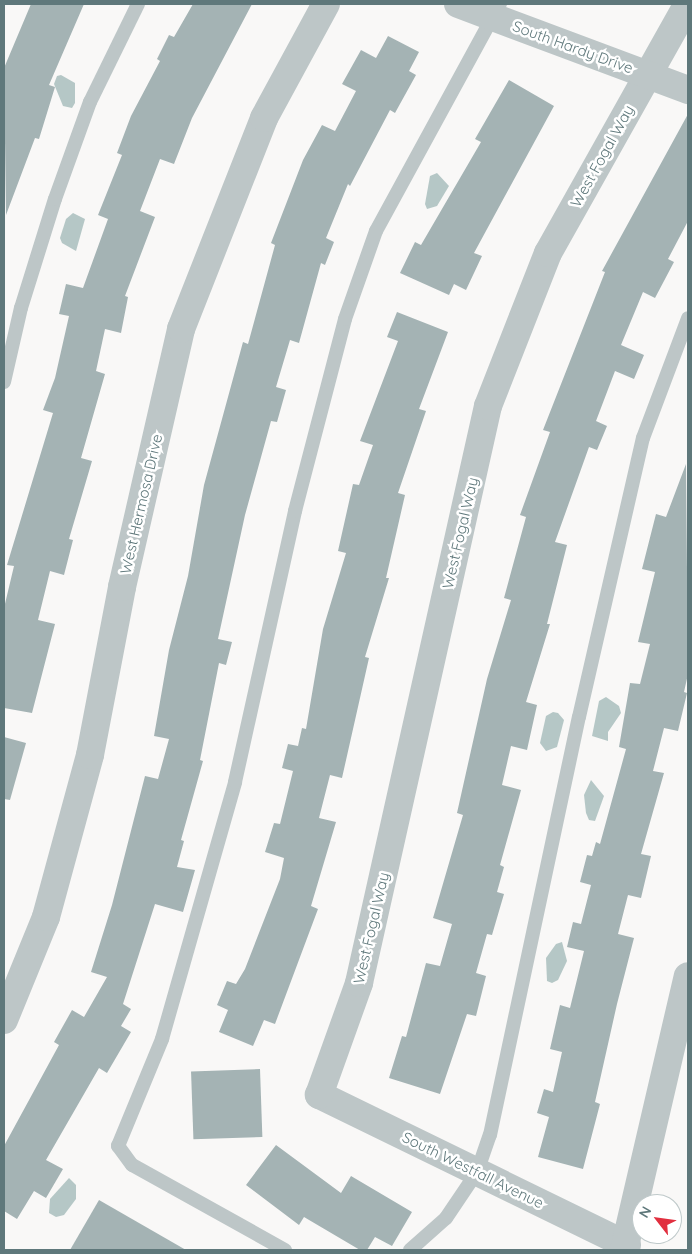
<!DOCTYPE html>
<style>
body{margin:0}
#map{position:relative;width:692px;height:1254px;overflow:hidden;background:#f9f8f7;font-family:Quicksand,sans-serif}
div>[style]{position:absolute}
.water>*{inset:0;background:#b5c7c6}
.building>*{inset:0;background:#a4b3b4;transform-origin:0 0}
.service>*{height:14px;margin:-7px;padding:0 7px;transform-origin:7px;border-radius:7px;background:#bdc6c7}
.minor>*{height:28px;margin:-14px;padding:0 14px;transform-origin:14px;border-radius:14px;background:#bdc6c7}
.tertiary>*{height:28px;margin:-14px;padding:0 14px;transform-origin:14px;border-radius:14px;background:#bdc6c7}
span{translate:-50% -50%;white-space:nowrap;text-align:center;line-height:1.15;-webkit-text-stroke:5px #fff;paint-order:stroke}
.street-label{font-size:15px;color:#5f787b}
.frame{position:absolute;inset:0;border:5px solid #5f787b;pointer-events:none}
.north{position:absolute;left:632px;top:1194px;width:50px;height:50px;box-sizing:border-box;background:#fff;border:1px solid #bfc9ca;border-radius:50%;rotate:300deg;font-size:14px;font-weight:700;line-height:20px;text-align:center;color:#5f787b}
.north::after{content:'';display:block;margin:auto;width:18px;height:22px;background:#e12f3f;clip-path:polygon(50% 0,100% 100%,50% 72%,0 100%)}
</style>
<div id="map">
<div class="water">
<i style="clip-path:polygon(61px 75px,75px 83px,75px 103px,72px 108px,63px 106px,54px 84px,57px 76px)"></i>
<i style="clip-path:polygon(437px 173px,449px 186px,437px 206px,427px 209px,425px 204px,430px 176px)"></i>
<i style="clip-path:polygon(73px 213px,85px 219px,76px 251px,62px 243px,60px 238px,66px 219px)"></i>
<i style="clip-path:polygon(606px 697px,619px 706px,621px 713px,608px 732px,608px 741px,592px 736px,599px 701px)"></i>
<i style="clip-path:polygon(553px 712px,558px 713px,564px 720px,557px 747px,546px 751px,540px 743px,546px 716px)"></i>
<i style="clip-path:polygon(591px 780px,604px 796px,595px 821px,589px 820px,586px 813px,584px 795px)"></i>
<i style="clip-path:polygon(562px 942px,567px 961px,558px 980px,552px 983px,547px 981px,546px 958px,556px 944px)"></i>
<i style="clip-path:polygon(69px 1178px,76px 1185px,76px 1199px,64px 1215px,56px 1217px,49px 1213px,50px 1199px)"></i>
</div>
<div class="building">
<i style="clip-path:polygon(31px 4px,84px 4px,49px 85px,55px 87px,39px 139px,35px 138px,6px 215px,4px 68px)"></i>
<i style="clip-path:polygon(193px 4px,252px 4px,192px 118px,174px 164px,160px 159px,140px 211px,155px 217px,125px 296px,128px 297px,121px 333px,105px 329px,96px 371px,105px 374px,81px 458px,92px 461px,69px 539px,73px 540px,64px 575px,50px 571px,38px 620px,55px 624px,32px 713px,4px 708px,4px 608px,14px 566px,7px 565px,53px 413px,43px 410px,55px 378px,69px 316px,59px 314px,66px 284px,83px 288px,108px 219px,98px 215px,122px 155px,117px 153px,131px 116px,160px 61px,157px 59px,169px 35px,174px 37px)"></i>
<i style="clip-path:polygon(388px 36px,419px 52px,409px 71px,416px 75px,395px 113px,390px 110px,350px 186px,348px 184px,326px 238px,334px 242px,325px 265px,321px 263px,299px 343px,290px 340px,276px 387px,286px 390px,277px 422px,271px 421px,245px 515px,218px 639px,232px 642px,226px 665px,219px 663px,200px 760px,203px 761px,181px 840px,184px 841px,177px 867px,195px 870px,183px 912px,155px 904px,123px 1004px,131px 1009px,121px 1026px,131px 1032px,107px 1073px,99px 1068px,46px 1160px,63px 1169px,46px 1198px,34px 1191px,17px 1219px,4px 1211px,4px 1146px,59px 1045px,54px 1042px,72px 1010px,84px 1017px,107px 977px,91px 972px,112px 905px,145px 776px,158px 779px,169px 739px,154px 736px,169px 650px,188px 576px,204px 485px,243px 342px,248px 344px,275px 245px,271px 243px,303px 160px,322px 125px,335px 131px,356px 91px,342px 84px,361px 50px,376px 58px)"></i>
<i style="clip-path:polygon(509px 80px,554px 106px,474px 253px,482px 256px,466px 290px,454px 284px,449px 295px,400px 273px,415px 242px,421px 245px,481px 142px,475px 139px)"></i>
<i style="clip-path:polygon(688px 114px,688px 221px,668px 259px,674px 262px,655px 298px,643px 292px,621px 345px,644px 355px,634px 379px,615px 371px,596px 421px,607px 426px,597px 450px,589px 447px,555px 542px,567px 545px,547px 624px,550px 624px,526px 702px,537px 705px,527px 750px,511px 746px,502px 785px,521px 790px,500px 865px,504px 867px,497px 892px,504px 894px,492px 935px,487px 934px,476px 973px,486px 976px,476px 1016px,467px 1014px,440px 1094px,389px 1078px,402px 1036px,406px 1037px,426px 963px,440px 966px,452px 924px,433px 918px,463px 815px,457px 813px,487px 679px,511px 600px,504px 598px,526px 517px,520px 515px,550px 432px,543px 430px,605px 272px,602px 271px)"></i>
<i style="clip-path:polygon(397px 312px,448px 332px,419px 409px,426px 411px,398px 493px,405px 495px,386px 578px,389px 578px,365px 657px,369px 658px,342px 778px,330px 775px,319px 818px,336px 822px,311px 906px,318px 909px,275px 1024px,264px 1020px,253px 1046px,219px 1032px,228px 1010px,217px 1005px,227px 981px,236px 984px,245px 969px,280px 879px,284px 858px,265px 852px,274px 823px,280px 824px,293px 771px,282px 768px,288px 744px,298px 746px,302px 728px,306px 729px,323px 629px,346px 553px,338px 551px,353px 484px,359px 485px,373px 445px,360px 441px,398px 341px,387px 337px)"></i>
<i style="clip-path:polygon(686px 464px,688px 674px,684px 692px,687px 693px,678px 731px,664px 728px,653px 771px,664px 773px,641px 854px,651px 856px,641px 898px,628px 895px,618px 934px,634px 938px,617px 1004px,595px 1102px,600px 1104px,583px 1169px,538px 1157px,549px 1117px,537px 1113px,544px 1089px,553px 1092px,562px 1052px,550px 1049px,560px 1005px,570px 1008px,584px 951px,567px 947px,573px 922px,581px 924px,591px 885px,580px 882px,587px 855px,592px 856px,596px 842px,600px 844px,626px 749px,619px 747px,630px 683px,640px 684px,650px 644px,638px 642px,655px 572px,642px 569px,656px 514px,666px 517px)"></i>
<i style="clip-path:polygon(4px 737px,26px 743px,10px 800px,4px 799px)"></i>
<i style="left:260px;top:1069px;width:68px;height:69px;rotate:88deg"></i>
<i style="clip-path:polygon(276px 1145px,341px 1193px,351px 1176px,412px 1212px,392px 1246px,375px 1237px,367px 1250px,360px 1250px,304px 1217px,299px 1225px,246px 1185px)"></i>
<i style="clip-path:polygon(99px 1200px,186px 1250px,70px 1250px)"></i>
</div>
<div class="service">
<i style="left:4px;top:382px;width:76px;rotate:-77.1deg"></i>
<i style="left:21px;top:308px;width:114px;rotate:-72.7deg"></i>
<i style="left:55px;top:199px;width:103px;rotate:-70.2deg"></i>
<i style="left:90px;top:102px;width:109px;rotate:-63.9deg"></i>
<i style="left:285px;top:1250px;width:175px;rotate:-150.9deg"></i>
<i style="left:132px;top:1165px;width:24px;rotate:-126deg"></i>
<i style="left:118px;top:1146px;width:116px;rotate:-67.6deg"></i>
<i style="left:162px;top:1039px;width:267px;rotate:-74.1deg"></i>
<i style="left:235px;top:782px;width:278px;rotate:-77.5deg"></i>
<i style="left:295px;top:511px;width:198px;rotate:-75.4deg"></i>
<i style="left:345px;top:319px;width:93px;rotate:-70.6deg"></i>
<i style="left:376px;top:231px;width:259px;rotate:-61.4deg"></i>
<i style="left:410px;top:1250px;width:48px;rotate:-41.6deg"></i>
<i style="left:446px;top:1218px;width:55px;rotate:-56deg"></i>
<i style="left:477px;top:1172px;width:39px;rotate:-71deg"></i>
<i style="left:490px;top:1135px;width:427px;rotate:-78deg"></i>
<i style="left:579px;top:717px;width:286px;rotate:-77.1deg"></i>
<i style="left:643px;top:438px;width:128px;rotate:-69.4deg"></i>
</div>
<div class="minor">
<i style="left:4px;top:1020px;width:111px;rotate:-67.8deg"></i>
<i style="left:46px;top:917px;width:168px;rotate:-74.8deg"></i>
<i style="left:90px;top:755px;width:171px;rotate:-79.2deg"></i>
<i style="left:122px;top:587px;width:265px;rotate:-77.1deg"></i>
<i style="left:181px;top:329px;width:227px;rotate:-68.5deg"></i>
<i style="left:264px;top:118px;width:130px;rotate:-61.5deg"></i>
<i style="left:627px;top:1245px;width:343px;rotate:-154deg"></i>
<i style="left:319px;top:1095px;width:119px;rotate:-70.3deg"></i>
<i style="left:359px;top:983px;width:591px;rotate:-77.4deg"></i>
<i style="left:488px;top:406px;width:164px;rotate:-68.6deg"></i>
<i style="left:548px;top:253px;width:286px;rotate:-60.7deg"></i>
<i style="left:624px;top:1250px;width:281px;rotate:-76.9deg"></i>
</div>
<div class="tertiary">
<i style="left:458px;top:4px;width:246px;rotate:20.5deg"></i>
</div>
<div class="street-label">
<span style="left:573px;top:47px;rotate:20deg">South Hardy Drive</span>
<span style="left:602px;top:156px;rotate:-61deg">West Fogal Way</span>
<span style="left:141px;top:504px;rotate:-77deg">West Hermosa Drive</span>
<span style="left:460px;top:533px;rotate:-77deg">West Fogal Way</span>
<span style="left:371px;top:928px;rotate:-77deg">West Fogal Way</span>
<span style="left:473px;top:1170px;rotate:26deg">South Westfall Avenue</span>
</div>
<div class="frame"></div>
<div class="north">N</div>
</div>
